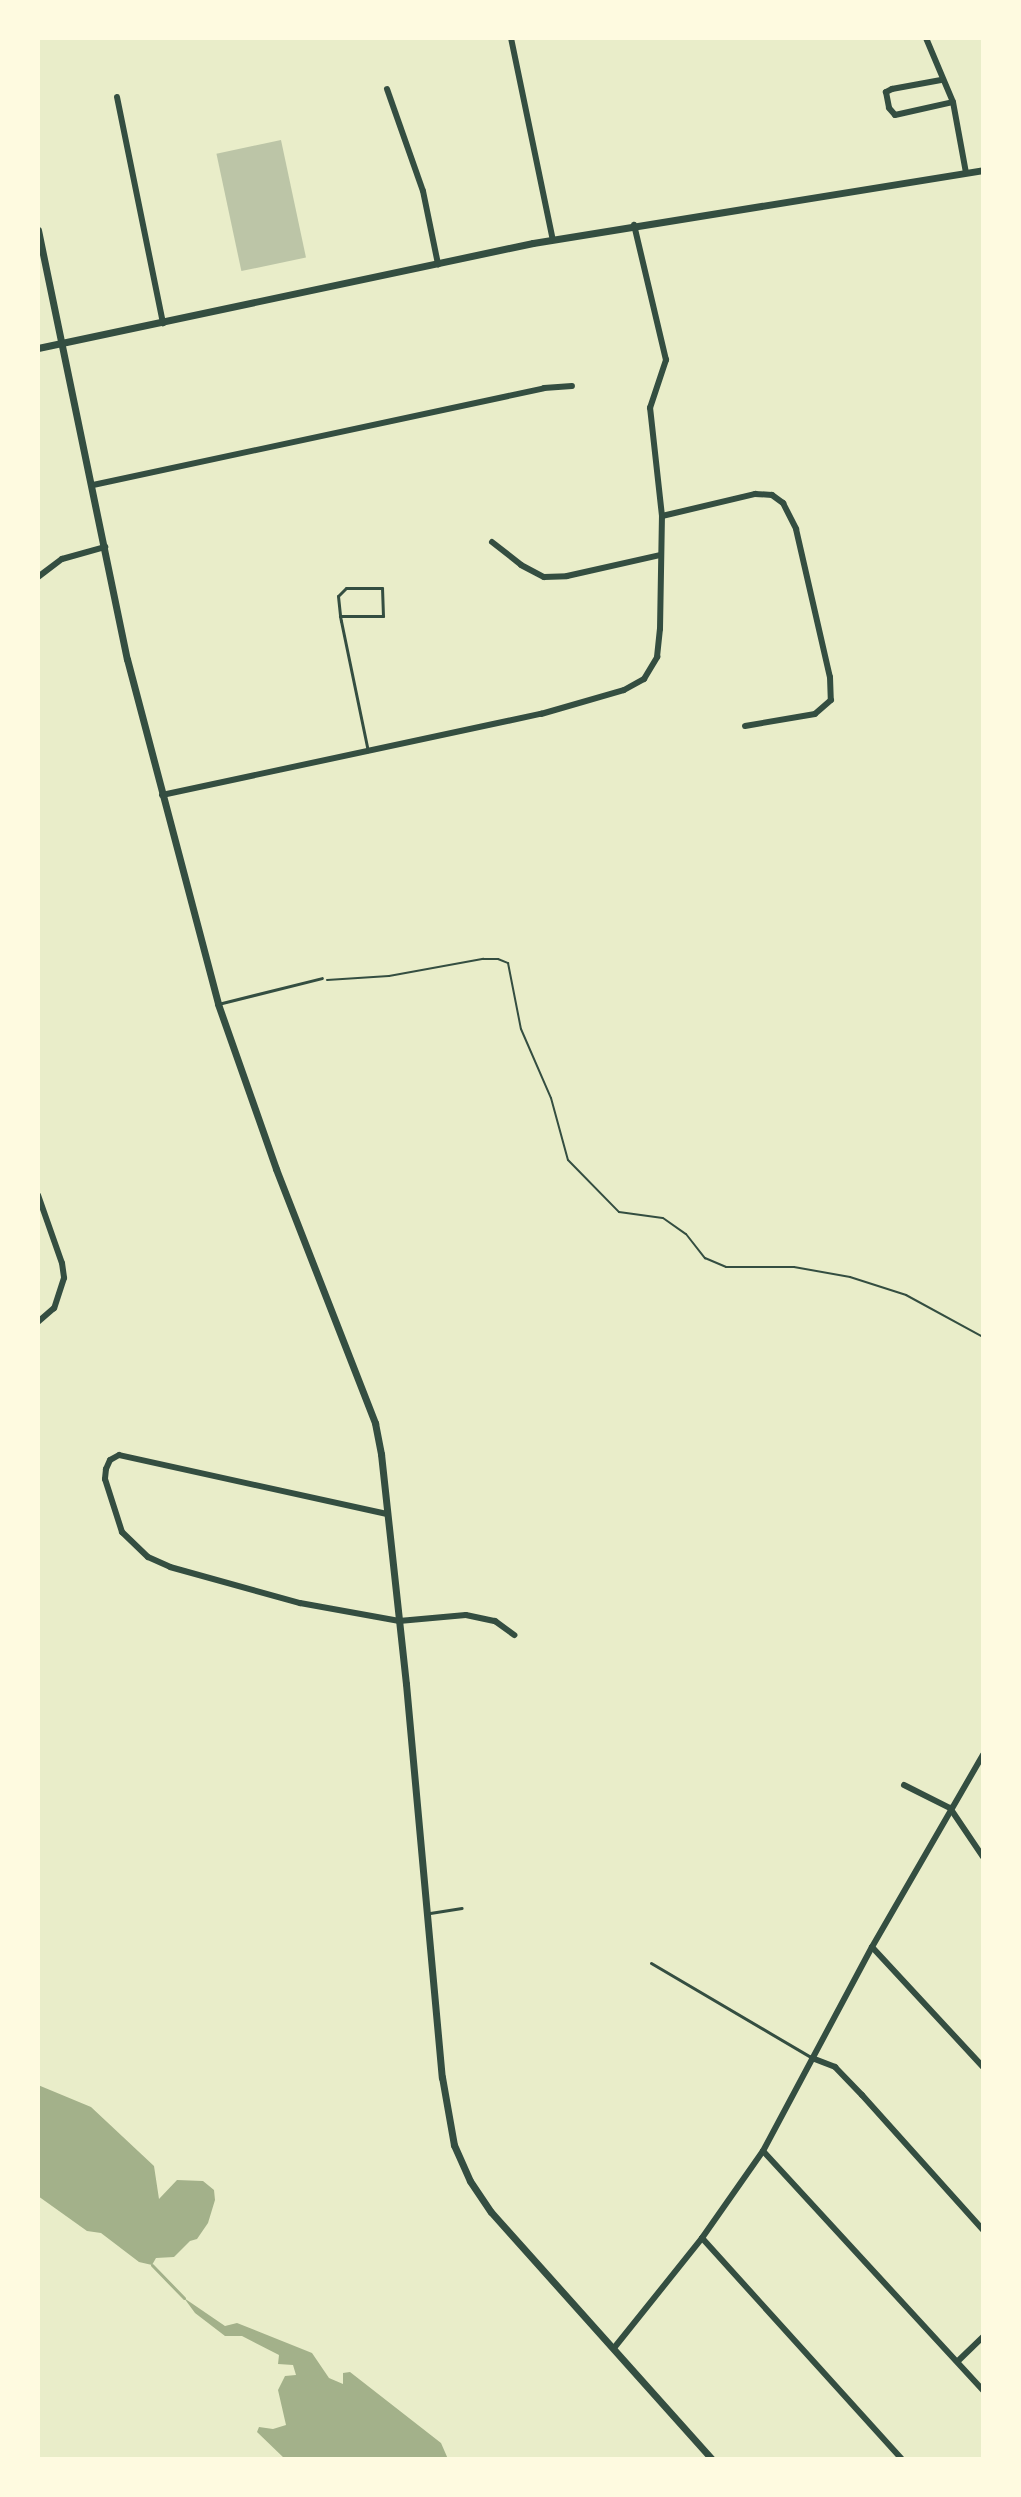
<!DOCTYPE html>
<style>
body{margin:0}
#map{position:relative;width:1021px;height:2497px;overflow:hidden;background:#e9edc9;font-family:Arial,sans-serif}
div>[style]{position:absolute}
.water>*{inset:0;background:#a3b18a}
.stream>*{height:3px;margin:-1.5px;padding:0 1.5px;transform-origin:1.5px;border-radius:1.5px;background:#a3b18a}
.building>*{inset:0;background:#bcc5a7;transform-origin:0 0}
.path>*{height:2px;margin:-1px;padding:0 1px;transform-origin:1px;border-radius:1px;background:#344e41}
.service>*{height:3px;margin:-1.5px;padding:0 1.5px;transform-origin:1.5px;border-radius:1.5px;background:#344e41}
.minor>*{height:6px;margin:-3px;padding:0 3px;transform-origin:3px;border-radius:3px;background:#344e41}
.tertiary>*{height:7px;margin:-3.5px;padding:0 3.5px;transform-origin:3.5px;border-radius:3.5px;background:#344e41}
span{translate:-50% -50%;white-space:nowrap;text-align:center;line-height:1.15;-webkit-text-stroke:6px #fefae0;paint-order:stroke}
.frame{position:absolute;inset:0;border:40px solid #fefae0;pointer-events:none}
</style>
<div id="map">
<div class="water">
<i style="clip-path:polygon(38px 2085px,91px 2107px,154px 2166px,159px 2199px,177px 2180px,203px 2181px,214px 2190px,215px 2200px,208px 2223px,197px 2239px,190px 2241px,174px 2257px,156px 2258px,152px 2265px,139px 2262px,101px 2233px,87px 2231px,38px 2196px)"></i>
<i style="clip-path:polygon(184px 2298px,225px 2326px,237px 2323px,312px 2353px,329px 2378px,343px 2384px,343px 2373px,350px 2372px,441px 2443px,448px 2459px,285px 2459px,257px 2432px,259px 2427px,273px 2429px,286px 2425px,278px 2390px,285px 2376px,296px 2375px,293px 2365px,278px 2364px,279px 2355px,242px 2336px,225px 2336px,195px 2313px)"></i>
</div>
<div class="stream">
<i style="left:152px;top:2265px;width:46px;rotate:45.9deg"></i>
</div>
<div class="building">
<i style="left:281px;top:140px;width:120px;height:66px;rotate:78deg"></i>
</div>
<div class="path">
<i style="left:327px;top:980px;width:62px;rotate:-3.7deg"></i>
<i style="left:389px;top:976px;width:96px;rotate:-10.3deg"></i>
<i style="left:483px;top:959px;width:15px"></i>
<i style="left:498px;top:959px;width:11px;rotate:22deg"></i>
<i style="left:508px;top:963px;width:67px;rotate:78.9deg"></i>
<i style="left:521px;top:1029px;width:75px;rotate:66.5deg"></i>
<i style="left:551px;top:1098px;width:64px;rotate:74.7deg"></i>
<i style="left:568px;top:1160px;width:73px;rotate:45.6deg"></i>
<i style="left:619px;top:1212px;width:44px;rotate:7.8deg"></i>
<i style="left:663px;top:1218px;width:28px;rotate:35deg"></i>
<i style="left:686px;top:1234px;width:31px;rotate:52deg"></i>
<i style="left:705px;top:1258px;width:23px;rotate:23deg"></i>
<i style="left:726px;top:1267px;width:68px"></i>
<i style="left:794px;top:1267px;width:57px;rotate:10.1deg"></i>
<i style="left:850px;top:1277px;width:59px;rotate:17.8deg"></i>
<i style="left:906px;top:1295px;width:88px;rotate:28.6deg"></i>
</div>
<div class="service">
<i style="left:340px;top:616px;width:43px"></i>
<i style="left:383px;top:616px;width:28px;rotate:-92deg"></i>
<i style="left:382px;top:588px;width:36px;rotate:180deg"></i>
<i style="left:346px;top:588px;width:11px;rotate:135deg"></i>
<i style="left:338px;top:596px;width:20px;rotate:84deg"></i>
<i style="left:340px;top:616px;width:5px;rotate:79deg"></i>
<i style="left:341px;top:621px;width:133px;rotate:78.3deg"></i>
<i style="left:218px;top:1004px;width:107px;rotate:-14deg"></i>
<i style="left:430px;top:1913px;width:32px;rotate:-9deg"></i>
<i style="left:651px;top:1963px;width:187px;rotate:30.5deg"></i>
</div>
<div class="minor">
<i style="left:511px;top:38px;width:206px;rotate:78.3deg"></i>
<i style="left:926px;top:38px;width:69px;rotate:67.1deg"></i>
<i style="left:953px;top:102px;width:72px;rotate:79.6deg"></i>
<i style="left:941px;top:80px;width:50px;rotate:169.6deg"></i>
<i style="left:892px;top:89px;width:7px;rotate:153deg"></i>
<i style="left:886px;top:92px;width:16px;rotate:79deg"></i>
<i style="left:889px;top:108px;width:9px;rotate:49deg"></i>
<i style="left:895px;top:115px;width:59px;rotate:-12.6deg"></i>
<i style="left:387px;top:89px;width:108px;rotate:70.6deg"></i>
<i style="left:423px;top:191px;width:75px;rotate:78.4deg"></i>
<i style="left:117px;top:97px;width:231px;rotate:78.5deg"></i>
<i style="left:93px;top:485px;width:461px;rotate:-12.1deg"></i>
<i style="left:544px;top:388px;width:28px;rotate:-4deg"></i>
<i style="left:662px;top:516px;width:96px;rotate:-13.3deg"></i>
<i style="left:755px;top:494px;width:17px;rotate:3deg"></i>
<i style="left:772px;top:495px;width:14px;rotate:36deg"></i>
<i style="left:783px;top:503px;width:29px;rotate:63deg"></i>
<i style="left:796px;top:529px;width:152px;rotate:77.1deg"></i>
<i style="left:830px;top:677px;width:23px;rotate:88deg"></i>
<i style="left:831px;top:700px;width:21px;rotate:139deg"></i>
<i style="left:815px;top:714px;width:71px;rotate:170.3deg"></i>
<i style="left:492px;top:542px;width:37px;rotate:38deg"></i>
<i style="left:521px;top:565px;width:26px;rotate:28deg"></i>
<i style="left:544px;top:577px;width:23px;rotate:-2deg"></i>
<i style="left:567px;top:576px;width:95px;rotate:-12.7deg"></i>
<i style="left:38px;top:577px;width:30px;rotate:-37deg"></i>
<i style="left:62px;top:559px;width:45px;rotate:-15.6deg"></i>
<i style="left:162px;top:795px;width:388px;rotate:-12.1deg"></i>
<i style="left:541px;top:714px;width:86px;rotate:-16.1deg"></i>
<i style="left:624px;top:690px;width:23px;rotate:-29deg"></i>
<i style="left:644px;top:679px;width:26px;rotate:-59deg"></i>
<i style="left:657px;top:657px;width:28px;rotate:-84deg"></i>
<i style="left:660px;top:629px;width:113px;rotate:-89deg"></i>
<i style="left:662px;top:516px;width:109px;rotate:-96.3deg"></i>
<i style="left:650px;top:408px;width:51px;rotate:-71.6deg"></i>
<i style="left:666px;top:360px;width:139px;rotate:-103.3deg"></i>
<i style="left:38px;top:1195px;width:72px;rotate:70.6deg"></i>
<i style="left:62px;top:1263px;width:15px;rotate:82deg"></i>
<i style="left:64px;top:1278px;width:32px;rotate:108deg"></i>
<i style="left:54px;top:1308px;width:21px;rotate:139deg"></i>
<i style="left:387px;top:1514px;width:274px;rotate:-167.6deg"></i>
<i style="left:119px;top:1455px;width:10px;rotate:151deg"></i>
<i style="left:110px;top:1460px;width:10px;rotate:114deg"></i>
<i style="left:106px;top:1469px;width:10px;rotate:96deg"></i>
<i style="left:105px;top:1479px;width:56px;rotate:72.2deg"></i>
<i style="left:122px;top:1532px;width:36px;rotate:44deg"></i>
<i style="left:148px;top:1557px;width:24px;rotate:24deg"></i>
<i style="left:170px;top:1567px;width:135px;rotate:15.5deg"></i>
<i style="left:300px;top:1603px;width:101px;rotate:10.3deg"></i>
<i style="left:399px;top:1621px;width:67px;rotate:-5.1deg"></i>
<i style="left:466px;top:1615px;width:30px;rotate:12deg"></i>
<i style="left:495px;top:1621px;width:24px;rotate:36deg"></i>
<i style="left:904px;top:1785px;width:51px;rotate:26.6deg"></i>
<i style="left:950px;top:1808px;width:59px;rotate:56deg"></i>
<i style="left:872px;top:1947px;width:163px;rotate:47.2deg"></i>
<i style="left:812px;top:2058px;width:25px;rotate:21deg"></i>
<i style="left:835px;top:2067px;width:39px;rotate:46deg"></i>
<i style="left:862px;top:2095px;width:181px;rotate:48.1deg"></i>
<i style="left:763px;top:2151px;width:325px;rotate:47.4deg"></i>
<i style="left:702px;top:2238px;width:298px;rotate:47.9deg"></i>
<i style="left:614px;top:2348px;width:141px;rotate:-51.3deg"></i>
<i style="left:702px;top:2238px;width:106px;rotate:-55deg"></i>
<i style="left:763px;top:2151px;width:231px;rotate:-61.9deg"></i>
<i style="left:872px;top:1947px;width:222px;rotate:-60deg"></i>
<i style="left:958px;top:2361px;width:35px;rotate:-44deg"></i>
</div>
<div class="tertiary">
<i style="left:38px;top:230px;width:438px;rotate:78.3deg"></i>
<i style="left:127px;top:659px;width:357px;rotate:75.2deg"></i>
<i style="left:218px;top:1004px;width:175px;rotate:70.6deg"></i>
<i style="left:276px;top:1169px;width:273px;rotate:68.7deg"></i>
<i style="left:375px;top:1423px;width:32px;rotate:79deg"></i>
<i style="left:381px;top:1454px;width:231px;rotate:83.8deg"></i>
<i style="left:406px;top:1684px;width:395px;rotate:84.8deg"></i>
<i style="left:442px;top:2077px;width:69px;rotate:80deg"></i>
<i style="left:454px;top:2145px;width:39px;rotate:66deg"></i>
<i style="left:470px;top:2181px;width:37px;rotate:56deg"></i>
<i style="left:491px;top:2212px;width:331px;rotate:48.2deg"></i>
<i style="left:38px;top:348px;width:506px;rotate:-11.98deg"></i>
<i style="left:533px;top:243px;width:456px;rotate:-9.2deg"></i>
</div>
<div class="frame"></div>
</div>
